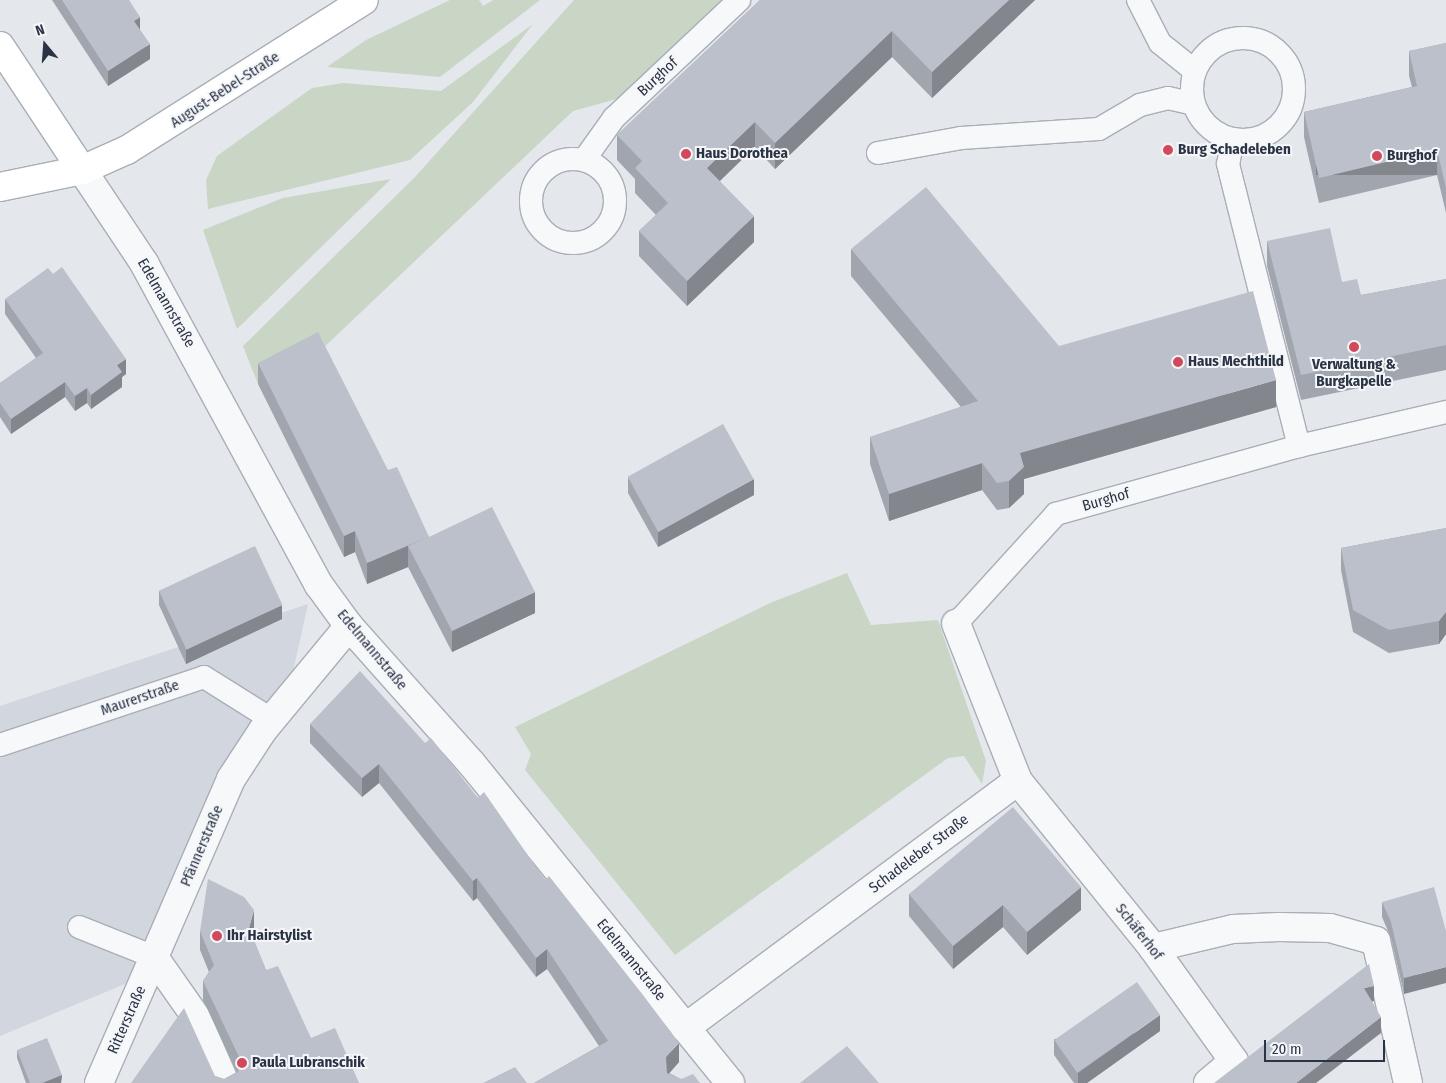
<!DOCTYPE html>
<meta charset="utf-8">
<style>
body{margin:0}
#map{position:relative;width:1446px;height:1083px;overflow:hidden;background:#e4e7ec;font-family:"Fira Sans Condensed",sans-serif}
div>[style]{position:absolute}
.built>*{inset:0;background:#d2d6de}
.green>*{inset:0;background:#c9d6c5}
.roads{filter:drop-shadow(1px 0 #a9aeb7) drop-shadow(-1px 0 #a9aeb7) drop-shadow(0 1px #a9aeb7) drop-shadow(0 -1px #a9aeb7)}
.service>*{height:22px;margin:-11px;padding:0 11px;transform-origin:11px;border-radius:11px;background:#f7f8fa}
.service>.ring{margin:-11px;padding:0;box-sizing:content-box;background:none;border:22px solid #f7f8fa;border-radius:50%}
.minor>*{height:28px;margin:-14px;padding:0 14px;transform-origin:14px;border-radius:14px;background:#f7f8fa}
.secondary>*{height:28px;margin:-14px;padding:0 14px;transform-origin:14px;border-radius:14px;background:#fff}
.wall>*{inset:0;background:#a1a5ae}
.shaded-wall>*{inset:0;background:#83868d;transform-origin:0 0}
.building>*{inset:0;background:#bbc0ca;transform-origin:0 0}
.dots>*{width:14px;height:14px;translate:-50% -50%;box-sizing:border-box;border:2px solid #f4f6f9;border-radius:50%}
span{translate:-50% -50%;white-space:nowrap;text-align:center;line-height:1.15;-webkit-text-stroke:4px #f4f6f9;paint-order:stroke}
.street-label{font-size:15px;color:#2b3445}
.poi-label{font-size:15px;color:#2b3445;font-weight:700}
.left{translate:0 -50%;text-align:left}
.north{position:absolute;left:20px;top:20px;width:50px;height:50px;-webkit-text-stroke:4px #f4f6f9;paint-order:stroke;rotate:342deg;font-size:14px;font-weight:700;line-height:20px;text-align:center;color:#2b3445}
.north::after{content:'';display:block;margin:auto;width:18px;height:22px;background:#2b3445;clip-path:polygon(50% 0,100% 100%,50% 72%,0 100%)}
.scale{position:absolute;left:1264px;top:1040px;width:121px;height:22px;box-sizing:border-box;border:2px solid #2b3445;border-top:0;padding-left:6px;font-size:15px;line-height:18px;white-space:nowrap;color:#2b3445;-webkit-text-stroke:4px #f4f6f9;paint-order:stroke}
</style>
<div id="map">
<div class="built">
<i style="clip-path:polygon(308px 604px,291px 681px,132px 981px,0 1036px,0 706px)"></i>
</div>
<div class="green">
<i style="clip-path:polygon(450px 0,479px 0,483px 6px,493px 0,540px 0,440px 77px,327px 67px,366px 40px)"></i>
<i style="clip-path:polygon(574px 0,723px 0,624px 97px,573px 111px,318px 353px,258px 384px,243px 346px,415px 177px)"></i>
<i style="clip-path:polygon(533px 24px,473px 102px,410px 160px,208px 209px,206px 180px,217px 156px,312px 88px,343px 83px,441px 91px)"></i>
<i style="clip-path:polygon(391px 179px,237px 329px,203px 230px,283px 198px)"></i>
<i style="clip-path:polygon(847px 573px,871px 625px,938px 620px,986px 761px,982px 784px,964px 756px,948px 758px,675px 955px,525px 770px,531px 754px,515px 727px,770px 603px)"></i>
</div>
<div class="roads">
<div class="service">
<i style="left:1138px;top:0;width:48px;rotate:62.9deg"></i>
<i style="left:1160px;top:43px;width:45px;rotate:38.7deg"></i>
<i class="ring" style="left:1192px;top:38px;width:80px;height:80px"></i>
<i style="left:1233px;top:139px;width:25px;rotate:101deg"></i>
<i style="left:1228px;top:164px;width:291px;rotate:75.9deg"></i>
<i style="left:878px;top:153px;width:84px;rotate:-10.2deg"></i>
<i style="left:961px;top:138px;width:138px;rotate:-3.7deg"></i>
<i style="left:1099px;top:129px;width:48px;rotate:-30.3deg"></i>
<i style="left:1140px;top:105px;width:29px;rotate:-14deg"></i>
<i style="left:1168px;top:98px;width:27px;rotate:13deg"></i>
<i class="ring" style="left:531px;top:159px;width:62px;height:62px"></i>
<i style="left:584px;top:160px;width:52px;rotate:-54.5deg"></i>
<i style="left:614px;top:118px;width:172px;rotate:-43.3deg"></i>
<i style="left:956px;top:624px;width:149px;rotate:-47.7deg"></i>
<i style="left:1056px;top:514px;width:252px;rotate:-15.6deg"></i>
<i style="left:1299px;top:446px;width:151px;rotate:-13deg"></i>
<i style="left:0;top:745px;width:215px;rotate:-18.4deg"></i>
<i style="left:204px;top:677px;width:79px;rotate:32.1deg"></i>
<i style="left:79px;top:927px;width:81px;rotate:21.8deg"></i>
</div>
<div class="minor">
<i style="left:82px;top:170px;width:112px;rotate:56.3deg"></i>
<i style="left:144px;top:263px;width:366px;rotate:61.5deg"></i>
<i style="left:319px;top:585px;width:51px;rotate:53.8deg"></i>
<i style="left:349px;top:626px;width:185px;rotate:48.3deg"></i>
<i style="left:472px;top:764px;width:410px;rotate:51deg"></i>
<i style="left:1018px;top:781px;width:215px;rotate:51deg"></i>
<i style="left:1153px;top:948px;width:139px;rotate:54.4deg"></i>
<i style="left:1234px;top:1061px;width:34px;rotate:140deg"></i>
<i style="left:1153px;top:948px;width:82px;rotate:-13.4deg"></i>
<i style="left:1233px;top:929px;width:46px;rotate:-2.5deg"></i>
<i style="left:1279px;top:927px;width:51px;rotate:1.1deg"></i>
<i style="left:1330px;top:928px;width:48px;rotate:15.8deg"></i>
<i style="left:1376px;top:941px;width:146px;rotate:77.3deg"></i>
<i style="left:685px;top:1028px;width:415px;rotate:-36.6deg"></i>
<i style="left:1018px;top:781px;width:169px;rotate:-111.5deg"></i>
<i style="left:99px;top:1083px;width:137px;rotate:-66.4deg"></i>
<i style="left:225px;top:1083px;width:72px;rotate:-113.7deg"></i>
<i style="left:196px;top:1017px;width:73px;rotate:-125deg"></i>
<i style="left:154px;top:957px;width:194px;rotate:-66.6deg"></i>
<i style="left:231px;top:779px;width:59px;rotate:-56.9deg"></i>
<i style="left:263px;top:730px;width:135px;rotate:-50.4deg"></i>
</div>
<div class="secondary">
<i style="left:0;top:46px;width:149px;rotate:56.5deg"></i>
<i style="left:0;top:187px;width:84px;rotate:-11.7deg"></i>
<i style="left:82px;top:170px;width:49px;rotate:-24deg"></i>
<i style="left:127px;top:150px;width:280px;rotate:-32.3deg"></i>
</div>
</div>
<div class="wall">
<i style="clip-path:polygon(52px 0,129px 0,140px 30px,150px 59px,108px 86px)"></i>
<i style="clip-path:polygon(760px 0,1035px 0,932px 98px,892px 57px,775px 169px,755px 147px,720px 181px,754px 242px,687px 306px,639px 256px,639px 231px,656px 215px,635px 193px,635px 179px,617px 160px,617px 135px)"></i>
<i style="clip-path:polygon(1446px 43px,1446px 213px,1437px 175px,1319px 203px,1304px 137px,1304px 112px,1412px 87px,1409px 76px,1409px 51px)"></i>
<i style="clip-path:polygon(1267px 241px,1342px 282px,1361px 295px,1446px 279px,1446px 370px,1301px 400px,1267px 266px)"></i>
<i style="clip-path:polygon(851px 249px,1059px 346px,1276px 407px,1024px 479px,1024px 494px,1009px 508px,997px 510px,982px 490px,889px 521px,870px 464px,870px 437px,961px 407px,851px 276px)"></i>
<i style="clip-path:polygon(5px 299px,126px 374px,122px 377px,122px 387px,91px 409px,87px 403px,75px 411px,65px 397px,11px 434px,0 417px,0 383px,36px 358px,5px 314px)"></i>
<i style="clip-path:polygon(258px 363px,388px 470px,429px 537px,535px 613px,452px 652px,408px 567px,367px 584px,355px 552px,344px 557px,258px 384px)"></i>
<i style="clip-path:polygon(628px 477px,754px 495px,658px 547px,628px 493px)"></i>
<i style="clip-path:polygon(1446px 528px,1446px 634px,1439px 644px,1389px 653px,1353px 632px,1341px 570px,1341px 548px)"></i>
<i style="clip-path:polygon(159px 591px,282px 619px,186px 664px,159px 605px)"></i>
<i style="clip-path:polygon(310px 724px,425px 743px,478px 798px,545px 880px,679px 1062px,669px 1073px,681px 1079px,700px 1083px,534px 1083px,599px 1046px,547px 969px,536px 977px,477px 898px,473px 901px,379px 783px,362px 797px,310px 743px)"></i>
<i style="clip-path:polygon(909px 894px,1081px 910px,1027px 955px,1003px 927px,953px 969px,909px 916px)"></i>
<i style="clip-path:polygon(1382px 902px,1446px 931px,1404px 994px,1391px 938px,1382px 917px)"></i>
<i style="clip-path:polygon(254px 929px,252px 936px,266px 970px,311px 1038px,359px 1083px,131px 1083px,215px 1076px,224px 1079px,237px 1072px,203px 1000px,203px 981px,209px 972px,200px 950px,200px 931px)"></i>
<i style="clip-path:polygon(1160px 1031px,1087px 1083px,1074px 1083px,1054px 1055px,1054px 1039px)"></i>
<i style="clip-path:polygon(17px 1050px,62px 1075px,61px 1083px,26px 1083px,17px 1058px)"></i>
</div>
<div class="shaded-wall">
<i style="clip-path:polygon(1009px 0,1035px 0,932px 98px,932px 72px)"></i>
<i style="clip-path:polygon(140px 17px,140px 32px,134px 21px)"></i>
<i style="clip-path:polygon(892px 31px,892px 57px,775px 169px,775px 143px)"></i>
<i style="clip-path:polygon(150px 44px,150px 59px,108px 86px,108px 71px)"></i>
<i style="clip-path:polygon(755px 122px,755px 147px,707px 193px,707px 168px)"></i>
<i style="left:1437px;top:150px;width:25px;height:121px;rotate:90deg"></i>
<i style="clip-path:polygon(754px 216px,754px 242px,687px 306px,687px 281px)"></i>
<i style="clip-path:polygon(126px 359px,126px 374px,122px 377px,122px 387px,91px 409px,91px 395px,117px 365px)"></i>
<i style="clip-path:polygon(1276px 380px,1276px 407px,1024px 479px,1024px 494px,1009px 508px,1009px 481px,1020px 453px)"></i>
<i style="clip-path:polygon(65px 382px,65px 397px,11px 434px,11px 419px)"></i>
<i style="clip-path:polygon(87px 388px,87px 403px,75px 411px,75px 396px)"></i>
<i style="clip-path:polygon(982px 463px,982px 490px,889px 521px,889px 494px)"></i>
<i style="clip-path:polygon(754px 479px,754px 495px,658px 547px,658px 532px)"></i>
<i style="clip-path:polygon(355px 531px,355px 552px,344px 557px,344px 536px)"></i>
<i style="clip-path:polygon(428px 537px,408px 546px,408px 567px,367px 584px,367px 563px)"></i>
<i style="clip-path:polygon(535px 592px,535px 613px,452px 652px,452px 631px)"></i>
<i style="clip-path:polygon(282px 605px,282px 619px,186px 664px,186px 649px)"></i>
<i style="clip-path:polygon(1446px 612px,1446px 634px,1439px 644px,1439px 621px)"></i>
<i style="clip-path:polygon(379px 764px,379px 783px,362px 797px,362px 778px)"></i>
<i style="clip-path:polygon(477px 878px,477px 898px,473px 901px,473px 881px)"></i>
<i style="clip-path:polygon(1081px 887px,1081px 910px,1027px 955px,1027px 932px)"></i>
<i style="clip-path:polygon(1003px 905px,1003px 927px,953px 969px,953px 946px)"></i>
<i style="clip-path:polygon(254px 910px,254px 929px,249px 947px,249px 928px)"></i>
<i style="clip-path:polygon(547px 949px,547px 969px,536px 977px,536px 958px)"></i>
<i style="clip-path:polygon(1446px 967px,1446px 983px,1404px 994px,1404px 978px)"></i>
<i style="clip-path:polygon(1374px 986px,1374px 1001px,1364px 1004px,1364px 988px)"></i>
<i style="clip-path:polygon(1160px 1015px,1160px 1031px,1087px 1083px,1078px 1083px,1078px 1073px)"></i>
<i style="clip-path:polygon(1381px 1017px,1381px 1033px,1316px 1083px,1296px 1083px)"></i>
<i style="clip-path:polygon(679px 1043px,679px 1062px,666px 1077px,666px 1057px)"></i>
<i style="clip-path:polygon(62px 1075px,61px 1083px,42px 1083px)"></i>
</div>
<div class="building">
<i style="clip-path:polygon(62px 0,129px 0,140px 17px,134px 21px,150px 44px,108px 71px)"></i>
<i style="clip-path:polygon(760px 0,1009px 0,932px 72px,892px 31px,775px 143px,755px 122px,707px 168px,754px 216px,687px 281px,639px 231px,668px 203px,635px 168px,642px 161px,617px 135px)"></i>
<i style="clip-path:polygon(1446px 43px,1446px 188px,1437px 150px,1319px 178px,1304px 112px,1417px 86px,1409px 51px)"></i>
<i style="clip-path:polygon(926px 187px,1059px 346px,1253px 291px,1276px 380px,1020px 453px,1024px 467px,1009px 481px,997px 483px,982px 463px,889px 494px,870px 437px,978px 401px,851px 249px)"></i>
<i style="clip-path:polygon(1330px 228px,1342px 282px,1357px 279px,1361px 295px,1446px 279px,1446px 345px,1301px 375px,1267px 241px)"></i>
<i style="clip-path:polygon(62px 267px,126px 359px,117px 365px,122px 372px,91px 395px,87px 388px,75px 396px,65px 382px,11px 419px,0 403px,0 383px,43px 353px,5px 299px,48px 268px,53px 274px)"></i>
<i style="clip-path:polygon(318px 332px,388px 470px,397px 467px,429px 537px,492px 507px,535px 592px,452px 631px,408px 546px,428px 537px,367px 563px,355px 531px,344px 536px,258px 363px)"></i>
<i style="left:723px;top:424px;width:63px;height:109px;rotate:61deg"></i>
<i style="clip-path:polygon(1446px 528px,1446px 612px,1439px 621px,1389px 630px,1353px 610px,1341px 548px)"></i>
<i style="left:255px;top:546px;width:65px;height:106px;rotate:65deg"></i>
<i style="clip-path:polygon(360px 671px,425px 743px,431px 738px,478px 798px,484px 792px,545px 880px,549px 876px,643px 995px,679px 1043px,666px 1057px,667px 1073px,681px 1079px,693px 1074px,700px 1083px,534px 1083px,608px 1041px,547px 949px,536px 958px,477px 878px,473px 881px,379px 764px,362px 778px,310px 724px)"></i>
<i style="clip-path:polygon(1013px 807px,1081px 887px,1027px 932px,1003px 905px,953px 946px,909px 894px)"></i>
<i style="clip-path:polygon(208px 879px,244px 897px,254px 910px,249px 928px,266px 970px,278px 966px,311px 1038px,335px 1028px,359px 1083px,131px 1083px,184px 1008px,215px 1076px,224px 1079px,238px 1072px,239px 1057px,203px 981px,214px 965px,200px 931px)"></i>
<i style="clip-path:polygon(1434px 887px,1446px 931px,1446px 967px,1404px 978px,1391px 922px,1382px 902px)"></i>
<i style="clip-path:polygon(1369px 964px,1374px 986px,1364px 988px,1381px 1017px,1296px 1083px,1214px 1083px)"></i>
<i style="left:1137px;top:982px;width:40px;height:101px;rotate:55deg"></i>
<i style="clip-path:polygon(47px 1038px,62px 1075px,42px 1083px,30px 1083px,17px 1050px)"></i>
<i style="clip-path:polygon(847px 1046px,879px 1083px,800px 1083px)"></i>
<i style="clip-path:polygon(515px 1067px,527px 1083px,483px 1083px)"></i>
</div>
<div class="dots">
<i style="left:1168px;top:150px;background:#d1495b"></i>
<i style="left:686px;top:154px;background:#d1495b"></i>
<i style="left:1377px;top:156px;background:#d1495b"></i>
<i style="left:1354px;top:347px;background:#d1495b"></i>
<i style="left:1178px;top:362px;background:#d1495b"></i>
<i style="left:217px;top:936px;background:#d1495b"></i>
<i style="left:242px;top:1063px;background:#d1495b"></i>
</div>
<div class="street-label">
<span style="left:658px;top:77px;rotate:-43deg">Burghof</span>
<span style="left:225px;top:90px;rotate:-33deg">August-Bebel-Straße</span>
<span style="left:166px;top:303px;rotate:60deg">Edelmannstraße</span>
<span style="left:1106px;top:500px;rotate:-16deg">Burghof</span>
<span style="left:372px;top:650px;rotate:50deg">Edelmannstraße</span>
<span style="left:140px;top:698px;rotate:-19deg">Maurerstraße</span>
<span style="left:202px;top:846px;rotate:-67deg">Pfännerstraße</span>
<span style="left:919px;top:854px;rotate:-37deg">Schadeleber Straße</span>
<span style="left:1139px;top:932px;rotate:52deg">Schäferhof</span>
<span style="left:631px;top:960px;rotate:51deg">Edelmannstraße</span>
<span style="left:127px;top:1020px;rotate:-66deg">Ritterstraße</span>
</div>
<div class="poi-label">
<span class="left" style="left:1178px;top:150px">Burg Schadeleben</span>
<span class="left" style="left:696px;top:154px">Haus Dorothea</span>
<span class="left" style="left:1387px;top:156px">Burghof</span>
<span class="left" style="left:1188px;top:362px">Haus Mechthild</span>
<span style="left:1354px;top:373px">Verwaltung &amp;<br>Burgkapelle</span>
<span class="left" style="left:227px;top:936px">Ihr Hairstylist</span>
<span class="left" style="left:252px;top:1063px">Paula Lubranschik</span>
</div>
<div class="north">N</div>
<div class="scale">20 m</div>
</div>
